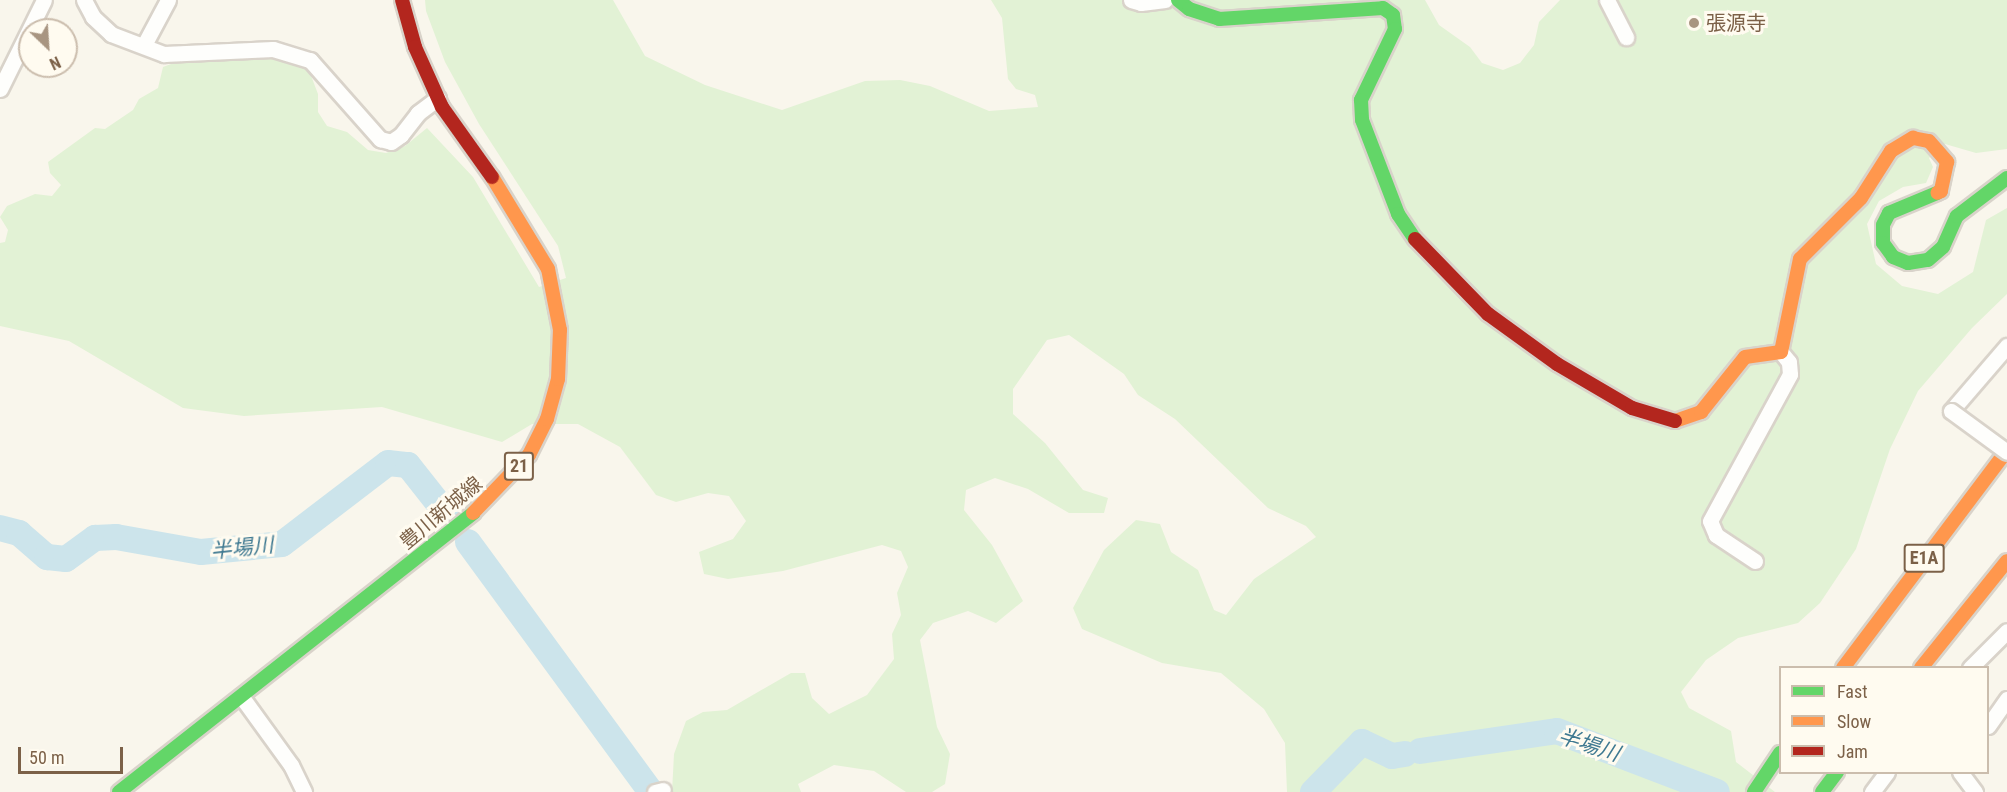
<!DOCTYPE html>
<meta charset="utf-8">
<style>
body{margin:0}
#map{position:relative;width:2007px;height:792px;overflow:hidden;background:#f9f6ec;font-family:"Roboto Condensed","Noto Sans JP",sans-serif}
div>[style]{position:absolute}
.green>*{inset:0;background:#e2f2d5}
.river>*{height:26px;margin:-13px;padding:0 13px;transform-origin:13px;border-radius:13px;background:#cce4eb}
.roads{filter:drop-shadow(2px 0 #d9d3ca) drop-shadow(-2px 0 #d9d3ca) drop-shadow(0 2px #d9d3ca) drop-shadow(0 -2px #d9d3ca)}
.street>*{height:15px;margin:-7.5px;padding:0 7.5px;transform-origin:7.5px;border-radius:7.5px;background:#fefefc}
.fast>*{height:14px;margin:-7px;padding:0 7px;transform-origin:7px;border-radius:7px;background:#63d668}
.slow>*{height:14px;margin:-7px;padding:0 7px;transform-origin:7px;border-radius:7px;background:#ff974d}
.jam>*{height:14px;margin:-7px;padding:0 7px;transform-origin:7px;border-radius:7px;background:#b3261e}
.bridges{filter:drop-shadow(2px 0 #d9d3ca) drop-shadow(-2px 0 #d9d3ca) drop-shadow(0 2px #d9d3ca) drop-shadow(0 -2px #d9d3ca)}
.street-bridge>*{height:15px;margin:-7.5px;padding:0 7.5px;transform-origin:7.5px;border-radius:7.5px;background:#fefefc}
.dots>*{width:16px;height:16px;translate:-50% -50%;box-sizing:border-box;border:3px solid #fffbf0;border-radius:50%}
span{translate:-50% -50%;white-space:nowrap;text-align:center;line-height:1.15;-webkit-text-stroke:6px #fffbf0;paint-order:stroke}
.shield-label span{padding:2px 4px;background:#fffbf0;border:2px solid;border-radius:4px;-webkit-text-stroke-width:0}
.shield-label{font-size:18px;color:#7c6148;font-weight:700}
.poi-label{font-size:20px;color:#7c6148}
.left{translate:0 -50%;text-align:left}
.street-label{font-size:20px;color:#7c6148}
.water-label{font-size:21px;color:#3f7991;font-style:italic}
.legend{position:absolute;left:1779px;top:666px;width:210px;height:108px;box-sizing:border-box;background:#fffbf0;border:2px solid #cbbdad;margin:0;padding:8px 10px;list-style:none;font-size:18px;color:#7c6148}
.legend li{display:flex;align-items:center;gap:12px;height:30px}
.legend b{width:30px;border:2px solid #cbbdad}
.north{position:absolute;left:18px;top:18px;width:60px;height:60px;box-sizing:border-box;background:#fffbf0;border:2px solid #cbbdad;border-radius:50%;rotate:155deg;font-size:16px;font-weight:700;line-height:24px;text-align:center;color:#7c6148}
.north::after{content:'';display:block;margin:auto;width:21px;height:27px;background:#a89581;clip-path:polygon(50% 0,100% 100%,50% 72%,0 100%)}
.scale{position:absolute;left:18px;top:747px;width:105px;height:27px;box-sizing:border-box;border:3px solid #7c6148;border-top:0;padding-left:8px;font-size:18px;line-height:21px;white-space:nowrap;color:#7c6148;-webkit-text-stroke:4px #fffbf0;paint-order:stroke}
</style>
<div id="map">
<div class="green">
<i style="clip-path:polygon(425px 0,613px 0,645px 56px,705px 85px,782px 110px,865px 81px,900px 80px,930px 86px,989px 111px,1038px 107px,1035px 95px,1016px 89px,1008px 79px,1002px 18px,991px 0,1425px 0,1439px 25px,1470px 47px,1482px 63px,1503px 70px,1520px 63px,1534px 45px,1539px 22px,1560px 0,2007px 0,2007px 149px,1976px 153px,1945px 144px,1929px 158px,1933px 167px,1926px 183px,1903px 187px,1879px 201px,1867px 224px,1876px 264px,1902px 286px,1938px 294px,1973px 272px,1986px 220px,2007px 208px,2007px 294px,1972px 328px,1918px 391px,1890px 449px,1856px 549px,1820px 603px,1798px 623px,1738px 638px,1706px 660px,1681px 692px,1689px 708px,1731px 731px,1736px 762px,1775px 792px,1287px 792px,1285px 743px,1264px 709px,1221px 673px,1162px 663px,1082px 629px,1073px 608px,1104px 550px,1136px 520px,1160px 524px,1171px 552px,1198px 570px,1214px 610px,1226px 615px,1254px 579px,1316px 537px,1306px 526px,1268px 508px,1175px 419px,1138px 395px,1124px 374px,1069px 335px,1047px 340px,1013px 389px,1013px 414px,1045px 443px,1083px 490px,1108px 498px,1104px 513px,1069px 513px,1028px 489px,995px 478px,966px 490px,964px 510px,992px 545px,1023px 601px,996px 623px,968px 611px,933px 623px,920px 640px,937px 727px,950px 754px,945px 784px,932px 792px,906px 792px,874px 771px,834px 765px,798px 784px,801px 792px,672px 792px,674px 754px,686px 721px,703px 712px,727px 710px,791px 673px,805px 673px,812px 698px,829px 714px,867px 695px,894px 659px,892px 634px,901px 615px,897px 593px,908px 567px,901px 551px,882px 545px,783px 571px,728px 579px,704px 574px,699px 552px,733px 539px,746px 521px,729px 496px,708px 493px,676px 502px,656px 495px,620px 447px,578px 424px,532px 424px,502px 442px,382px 407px,244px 416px,183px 408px,69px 341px,0 326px,0 243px,5px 242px,8px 230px,0 217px,7px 206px,35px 194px,52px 196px,61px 185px,50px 173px,48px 162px,95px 128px,105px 129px,133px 110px,139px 99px,158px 88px,163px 67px,179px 61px,271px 54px,296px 62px,310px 73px,318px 94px,318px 112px,327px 126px,347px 132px,368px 150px,386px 153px,405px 146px,427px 128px,473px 177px,539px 287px,566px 278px,558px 246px,479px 124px,445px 62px,426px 11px)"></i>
</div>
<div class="river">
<i style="left:0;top:528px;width:20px;rotate:15deg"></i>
<i style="left:19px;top:533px;width:37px;rotate:41deg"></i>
<i style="left:47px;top:557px;width:19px;rotate:6deg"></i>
<i style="left:66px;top:559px;width:36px;rotate:-36deg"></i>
<i style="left:95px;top:538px;width:21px;rotate:-3deg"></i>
<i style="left:116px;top:537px;width:86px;rotate:10deg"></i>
<i style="left:201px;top:552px;width:81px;rotate:-5.6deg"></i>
<i style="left:282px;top:544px;width:133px;rotate:-37.4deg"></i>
<i style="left:388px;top:463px;width:20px;rotate:6deg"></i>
<i style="left:408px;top:465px;width:66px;rotate:51.7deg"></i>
<i style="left:468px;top:542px;width:310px;rotate:53.8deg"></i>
<i style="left:1420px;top:751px;width:138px;rotate:-8.3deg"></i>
<i style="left:1557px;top:731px;width:171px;rotate:20.9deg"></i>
<i style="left:1313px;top:792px;width:70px;rotate:-45.6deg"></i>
<i style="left:1362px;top:742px;width:33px;rotate:25deg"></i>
<i style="left:1392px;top:756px;width:13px;rotate:-9deg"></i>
</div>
<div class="roads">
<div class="street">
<i style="left:84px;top:0;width:19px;rotate:62deg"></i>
<i style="left:93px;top:17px;width:25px;rotate:43deg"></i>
<i style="left:111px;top:34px;width:57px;rotate:20.7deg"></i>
<i style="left:164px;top:54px;width:109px;rotate:-2.6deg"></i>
<i style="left:273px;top:49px;width:39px;rotate:17deg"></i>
<i style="left:310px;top:60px;width:106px;rotate:48.5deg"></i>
<i style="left:380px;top:139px;width:11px;rotate:15deg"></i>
<i style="left:391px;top:142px;width:12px;rotate:-35deg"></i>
<i style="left:401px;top:135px;width:28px;rotate:-52deg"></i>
<i style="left:418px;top:113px;width:25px;rotate:-37deg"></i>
<i style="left:1131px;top:0;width:10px;rotate:17deg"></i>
<i style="left:1141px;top:3px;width:24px;rotate:-7deg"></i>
<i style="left:1607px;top:0;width:42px;rotate:62.8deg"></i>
<i style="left:144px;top:45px;width:51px;rotate:-61.9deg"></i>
<i style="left:0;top:89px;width:99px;rotate:-63.7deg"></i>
<i style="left:1951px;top:411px;width:86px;rotate:-49.3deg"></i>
<i style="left:1755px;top:561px;width:47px;rotate:-146.3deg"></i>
<i style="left:1716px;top:535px;width:15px;rotate:-113deg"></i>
<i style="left:1710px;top:521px;width:167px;rotate:-61.4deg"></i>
<i style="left:1790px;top:374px;width:12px;rotate:-95deg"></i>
<i style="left:1789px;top:362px;width:13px;rotate:-129deg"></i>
<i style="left:1970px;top:668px;width:52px;rotate:-45deg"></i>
<i style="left:241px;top:696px;width:85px;rotate:54.1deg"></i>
<i style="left:291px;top:765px;width:30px;rotate:64deg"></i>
<i style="left:1988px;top:726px;width:33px;rotate:-55deg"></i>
<i style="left:1960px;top:772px;width:25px;rotate:53deg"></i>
<i style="left:655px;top:792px;width:8px;rotate:-14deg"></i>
<i style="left:1872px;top:792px;width:25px;rotate:-53deg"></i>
</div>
<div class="fast">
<i style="left:1178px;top:0;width:14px;rotate:39deg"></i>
<i style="left:1189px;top:9px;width:32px;rotate:18deg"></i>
<i style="left:1219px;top:19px;width:164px;rotate:-3.8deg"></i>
<i style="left:1383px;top:8px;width:12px;rotate:35deg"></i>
<i style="left:1393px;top:15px;width:14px;rotate:82deg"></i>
<i style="left:1395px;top:29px;width:79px;rotate:115.6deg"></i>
<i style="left:1361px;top:100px;width:20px;rotate:87deg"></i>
<i style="left:1362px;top:120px;width:101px;rotate:69deg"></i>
<i style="left:1398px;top:214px;width:30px;rotate:56deg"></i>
<i style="left:1937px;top:193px;width:52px;rotate:157.4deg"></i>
<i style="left:1889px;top:213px;width:13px;rotate:117deg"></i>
<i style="left:1883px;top:225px;width:18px;rotate:90deg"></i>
<i style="left:1883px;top:243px;width:17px;rotate:54deg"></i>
<i style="left:1893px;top:257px;width:16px;rotate:22deg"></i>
<i style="left:1908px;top:263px;width:20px;rotate:-9deg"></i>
<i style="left:1928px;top:260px;width:20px;rotate:-41deg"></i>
<i style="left:1943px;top:247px;width:34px;rotate:-66deg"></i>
<i style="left:1957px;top:216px;width:63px;rotate:-37.2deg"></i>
<i style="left:119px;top:792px;width:451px;rotate:-38.2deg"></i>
<i style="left:1754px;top:792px;width:47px;rotate:-56.3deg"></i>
<i style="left:1822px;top:792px;width:25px;rotate:-53deg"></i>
</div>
<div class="slow">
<i style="left:1675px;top:421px;width:28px;rotate:-19deg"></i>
<i style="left:1701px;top:412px;width:70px;rotate:-51.3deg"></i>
<i style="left:1745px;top:357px;width:36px;rotate:-8deg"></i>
<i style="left:1781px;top:352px;width:95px;rotate:-78.5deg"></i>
<i style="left:1800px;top:259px;width:86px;rotate:-45deg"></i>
<i style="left:1861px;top:198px;width:56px;rotate:-57.4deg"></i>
<i style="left:1891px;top:151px;width:26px;rotate:-31deg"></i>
<i style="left:1913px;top:138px;width:16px;rotate:11deg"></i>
<i style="left:1929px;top:141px;width:28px;rotate:49deg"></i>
<i style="left:1947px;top:162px;width:30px;rotate:102deg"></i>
<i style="left:1941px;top:191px;width:4px;rotate:153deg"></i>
<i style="left:473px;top:513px;width:81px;rotate:-46deg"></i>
<i style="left:529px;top:455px;width:40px;rotate:-63.4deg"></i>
<i style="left:547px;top:419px;width:41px;rotate:-74.6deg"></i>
<i style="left:558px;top:379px;width:49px;rotate:-87.7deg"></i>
<i style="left:560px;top:330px;width:62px;rotate:-101.1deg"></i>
<i style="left:548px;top:269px;width:108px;rotate:-121.3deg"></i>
<i style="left:1843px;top:668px;width:273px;rotate:-53deg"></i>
<i style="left:1921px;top:668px;width:137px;rotate:-51.2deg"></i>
</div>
<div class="jam">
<i style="left:402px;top:0;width:49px;rotate:74.5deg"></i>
<i style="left:415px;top:47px;width:66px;rotate:65.8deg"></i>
<i style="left:442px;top:107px;width:86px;rotate:54.5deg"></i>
<i style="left:1415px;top:239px;width:105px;rotate:45.8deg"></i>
<i style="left:1488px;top:314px;width:85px;rotate:35.9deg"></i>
<i style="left:1557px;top:364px;width:87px;rotate:30.4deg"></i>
<i style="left:1632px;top:408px;width:45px;rotate:16.8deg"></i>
</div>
</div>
<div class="bridges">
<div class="street-bridge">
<i style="left:1951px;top:411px;width:69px;rotate:36.2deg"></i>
</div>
</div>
<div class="dots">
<i style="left:1694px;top:23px;background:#a89581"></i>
</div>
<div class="shield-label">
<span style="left:519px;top:466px">21</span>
<span style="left:1924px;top:558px">E1A</span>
</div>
<div class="poi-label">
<span class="left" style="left:1706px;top:23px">張源寺</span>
</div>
<div class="street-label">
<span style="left:441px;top:513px;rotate:-40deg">豊川新城線</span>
</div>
<div class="water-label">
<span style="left:242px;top:548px;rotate:-6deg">半場川</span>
<span style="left:1589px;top:745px;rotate:18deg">半場川</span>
</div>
<ul class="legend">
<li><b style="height:8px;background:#63d668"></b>Fast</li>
<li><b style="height:8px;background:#ff974d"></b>Slow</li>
<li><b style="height:8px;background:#b3261e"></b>Jam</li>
</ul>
<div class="north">N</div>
<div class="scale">50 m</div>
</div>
